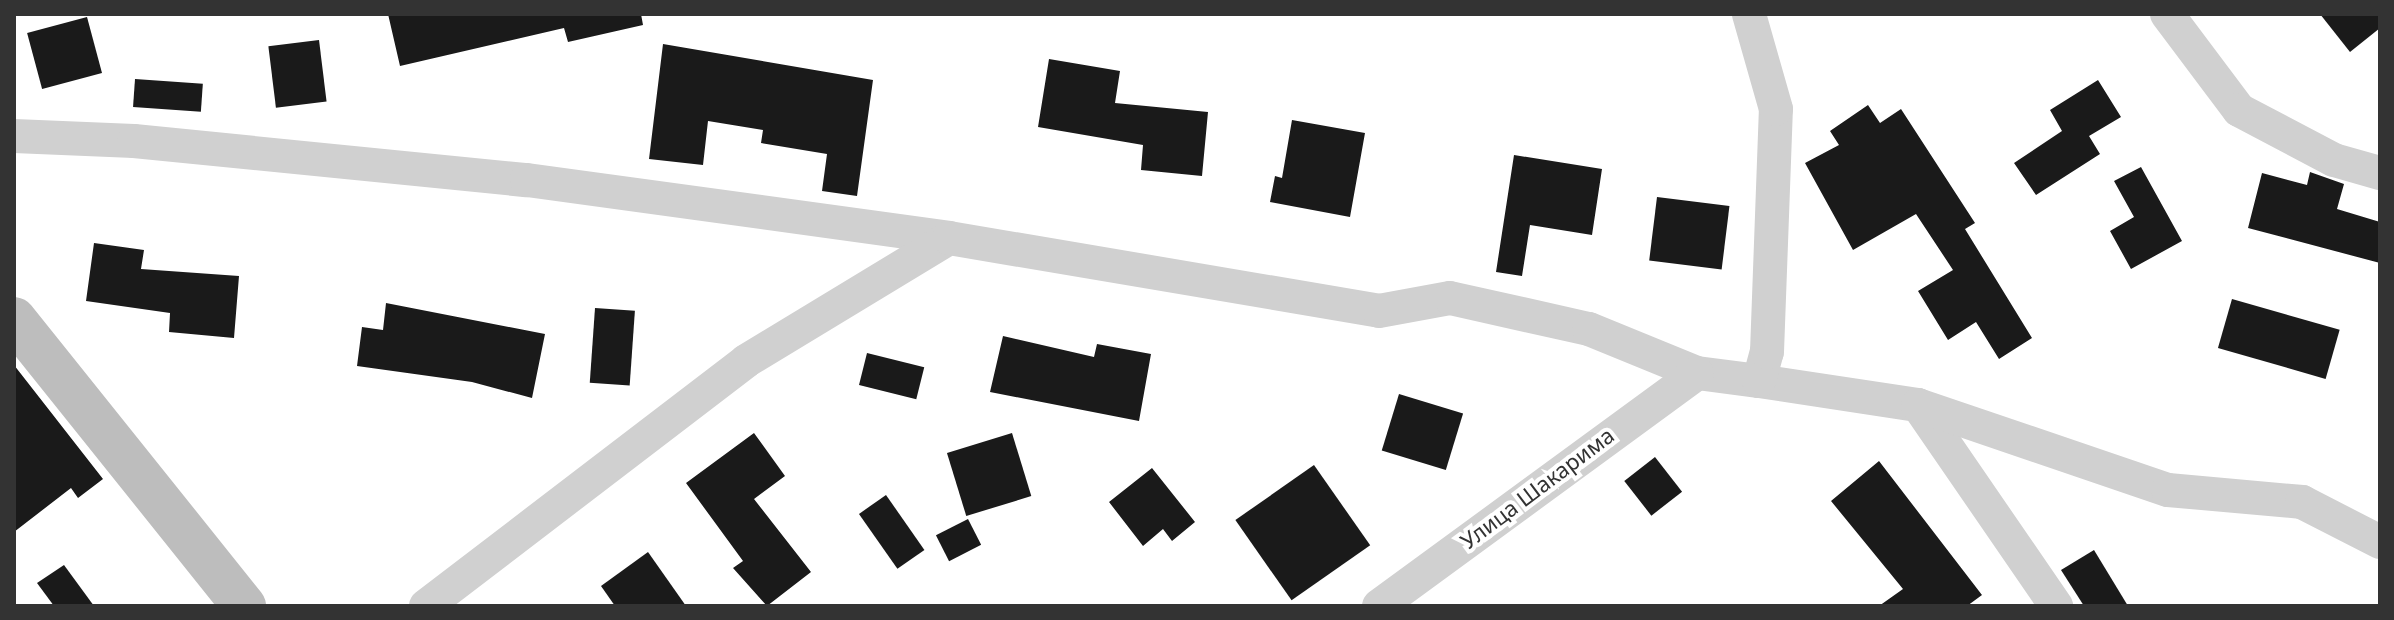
<!DOCTYPE html>
<meta charset="utf-8">
<style>
body{margin:0}
#map{position:relative;width:2394px;height:620px;overflow:hidden;background:#fff;font-family:"Noto Sans",sans-serif}
div>[style]{position:absolute}
.building>*{inset:0;background:#1a1a1a;transform-origin:0 0}
.street>*{height:34px;margin:-17px;padding:0 17px;transform-origin:17px;border-radius:17px;background:#d0d0d0}
.secondary>*{height:44px;margin:-22px;padding:0 22px;transform-origin:22px;border-radius:22px;background:#bdbdbd}
span{translate:-50% -50%;white-space:nowrap;text-align:center;line-height:1.15;-webkit-text-stroke:8px #fff;paint-order:stroke}
.street-label{font-size:22px;color:#333}
.frame{position:absolute;inset:0;border:16px solid #333;pointer-events:none}
</style>
<div id="map">
<div class="building">
<i style="clip-path:polygon(388px 14px,641px 14px,643px 25px,568px 42px,564px 28px,400px 66px)"></i>
<i style="clip-path:polygon(2320px 14px,2380px 14px,2380px 28px,2350px 52px)"></i>
<i style="left:87px;top:17px;width:58px;height:62px;rotate:75deg"></i>
<i style="left:319px;top:40px;width:62px;height:51px;rotate:83deg"></i>
<i style="clip-path:polygon(663px 44px,873px 80px,857px 196px,822px 191px,827px 154px,761px 143px,763px 130px,708px 121px,703px 165px,649px 159px)"></i>
<i style="clip-path:polygon(1049px 59px,1120px 71px,1115px 103px,1208px 112px,1202px 176px,1141px 170px,1143px 145px,1038px 127px)"></i>
<i style="left:135px;top:79px;width:68px;height:28px;rotate:4deg"></i>
<i style="clip-path:polygon(2098px 80px,2121px 117px,2089px 136px,2100px 154px,2036px 195px,2014px 163px,2062px 131px,2050px 110px)"></i>
<i style="clip-path:polygon(1868px 105px,1880px 123px,1901px 109px,1975px 223px,1965px 229px,2032px 338px,1999px 359px,1976px 322px,1948px 340px,1918px 291px,1953px 270px,1916px 214px,1853px 250px,1805px 163px,1839px 145px,1830px 131px)"></i>
<i style="clip-path:polygon(1292px 120px,1365px 133px,1350px 217px,1270px 202px,1275px 176px,1282px 178px)"></i>
<i style="clip-path:polygon(1514px 155px,1602px 169px,1592px 235px,1530px 225px,1522px 276px,1496px 272px)"></i>
<i style="clip-path:polygon(2141px 167px,2182px 241px,2131px 269px,2110px 231px,2134px 217px,2114px 181px)"></i>
<i style="clip-path:polygon(2310px 172px,2344px 184px,2337px 209px,2380px 222px,2380px 263px,2248px 228px,2262px 173px,2307px 185px)"></i>
<i style="left:1657px;top:197px;width:73px;height:64px;rotate:7deg"></i>
<i style="clip-path:polygon(94px 243px,144px 250px,141px 269px,239px 276px,234px 338px,169px 332px,170px 313px,86px 301px)"></i>
<i style="left:2232px;top:299px;width:112px;height:51px;rotate:16deg"></i>
<i style="clip-path:polygon(386px 303px,545px 334px,532px 398px,472px 382px,357px 366px,362px 327px,383px 330px)"></i>
<i style="left:595px;top:308px;width:40px;height:75px;rotate:4deg"></i>
<i style="clip-path:polygon(1003px 336px,1094px 357px,1097px 344px,1151px 354px,1139px 421px,990px 392px)"></i>
<i style="left:867px;top:353px;width:59px;height:33px;rotate:14deg"></i>
<i style="clip-path:polygon(14px 365px,103px 479px,78px 498px,71px 488px,14px 532px)"></i>
<i style="left:1399px;top:394px;width:67px;height:59px;rotate:17deg"></i>
<i style="clip-path:polygon(754px 433px,785px 476px,754px 499px,811px 572px,767px 606px,733px 568px,743px 561px,686px 483px)"></i>
<i style="left:1012px;top:433px;width:66px;height:68px;rotate:73deg"></i>
<i style="left:1655px;top:457px;width:44px;height:39px;rotate:52deg"></i>
<i style="clip-path:polygon(1879px 461px,1982px 595px,1967px 606px,1879px 606px,1903px 589px,1831px 501px)"></i>
<i style="left:1314px;top:465px;width:98px;height:96px;rotate:55deg"></i>
<i style="clip-path:polygon(1152px 468px,1195px 522px,1172px 541px,1163px 529px,1143px 546px,1109px 502px)"></i>
<i style="left:886px;top:495px;width:67px;height:33px;rotate:55deg"></i>
<i style="left:968px;top:519px;width:29px;height:36px;rotate:63deg"></i>
<i style="clip-path:polygon(2094px 550px,2128px 606px,2084px 606px,2061px 570px)"></i>
<i style="clip-path:polygon(648px 552px,686px 606px,615px 606px,601px 586px)"></i>
<i style="clip-path:polygon(64px 565px,94px 606px,54px 606px,37px 583px)"></i>
</div>
<div class="street">
<i style="left:2167px;top:14px;width:120px;rotate:53.1deg"></i>
<i style="left:2239px;top:110px;width:107px;rotate:27.8deg"></i>
<i style="left:2334px;top:160px;width:48px;rotate:15.8deg"></i>
<i style="left:14px;top:136px;width:120px;rotate:2.4deg"></i>
<i style="left:134px;top:141px;width:395px;rotate:5.7deg"></i>
<i style="left:527px;top:180px;width:426px;rotate:7.8deg"></i>
<i style="left:1759px;top:381px;width:161px;rotate:8.6deg"></i>
<i style="left:1918px;top:405px;width:244px;rotate:55.5deg"></i>
<i style="left:1918px;top:405px;width:264px;rotate:18.8deg"></i>
<i style="left:2168px;top:490px;width:135px;rotate:5.1deg"></i>
<i style="left:2302px;top:502px;width:88px;rotate:27.1deg"></i>
<i style="left:426px;top:606px;width:403px;rotate:-37.4deg"></i>
<i style="left:746px;top:361px;width:237px;rotate:-31.2deg"></i>
<i style="left:949px;top:238px;width:436px;rotate:9.6deg"></i>
<i style="left:1379px;top:311px;width:72px;rotate:-10.4deg"></i>
<i style="left:1450px;top:298px;width:142px;rotate:12.6deg"></i>
<i style="left:1589px;top:329px;width:117px;rotate:22.2deg"></i>
<i style="left:1697px;top:373px;width:63px;rotate:7.4deg"></i>
<i style="left:1759px;top:381px;width:30px;rotate:-75deg"></i>
<i style="left:1767px;top:352px;width:243px;rotate:-87.9deg"></i>
<i style="left:1776px;top:109px;width:99px;rotate:-105.9deg"></i>
<i style="left:1379px;top:606px;width:394px;rotate:-36.2deg"></i>
</div>
<div class="secondary">
<i style="left:14px;top:319px;width:368px;rotate:51.3deg"></i>
</div>
<div class="street-label">
<span style="left:1537px;top:488px;rotate:-37deg">Улица Шакарима</span>
</div>
<div class="frame"></div>
</div>
